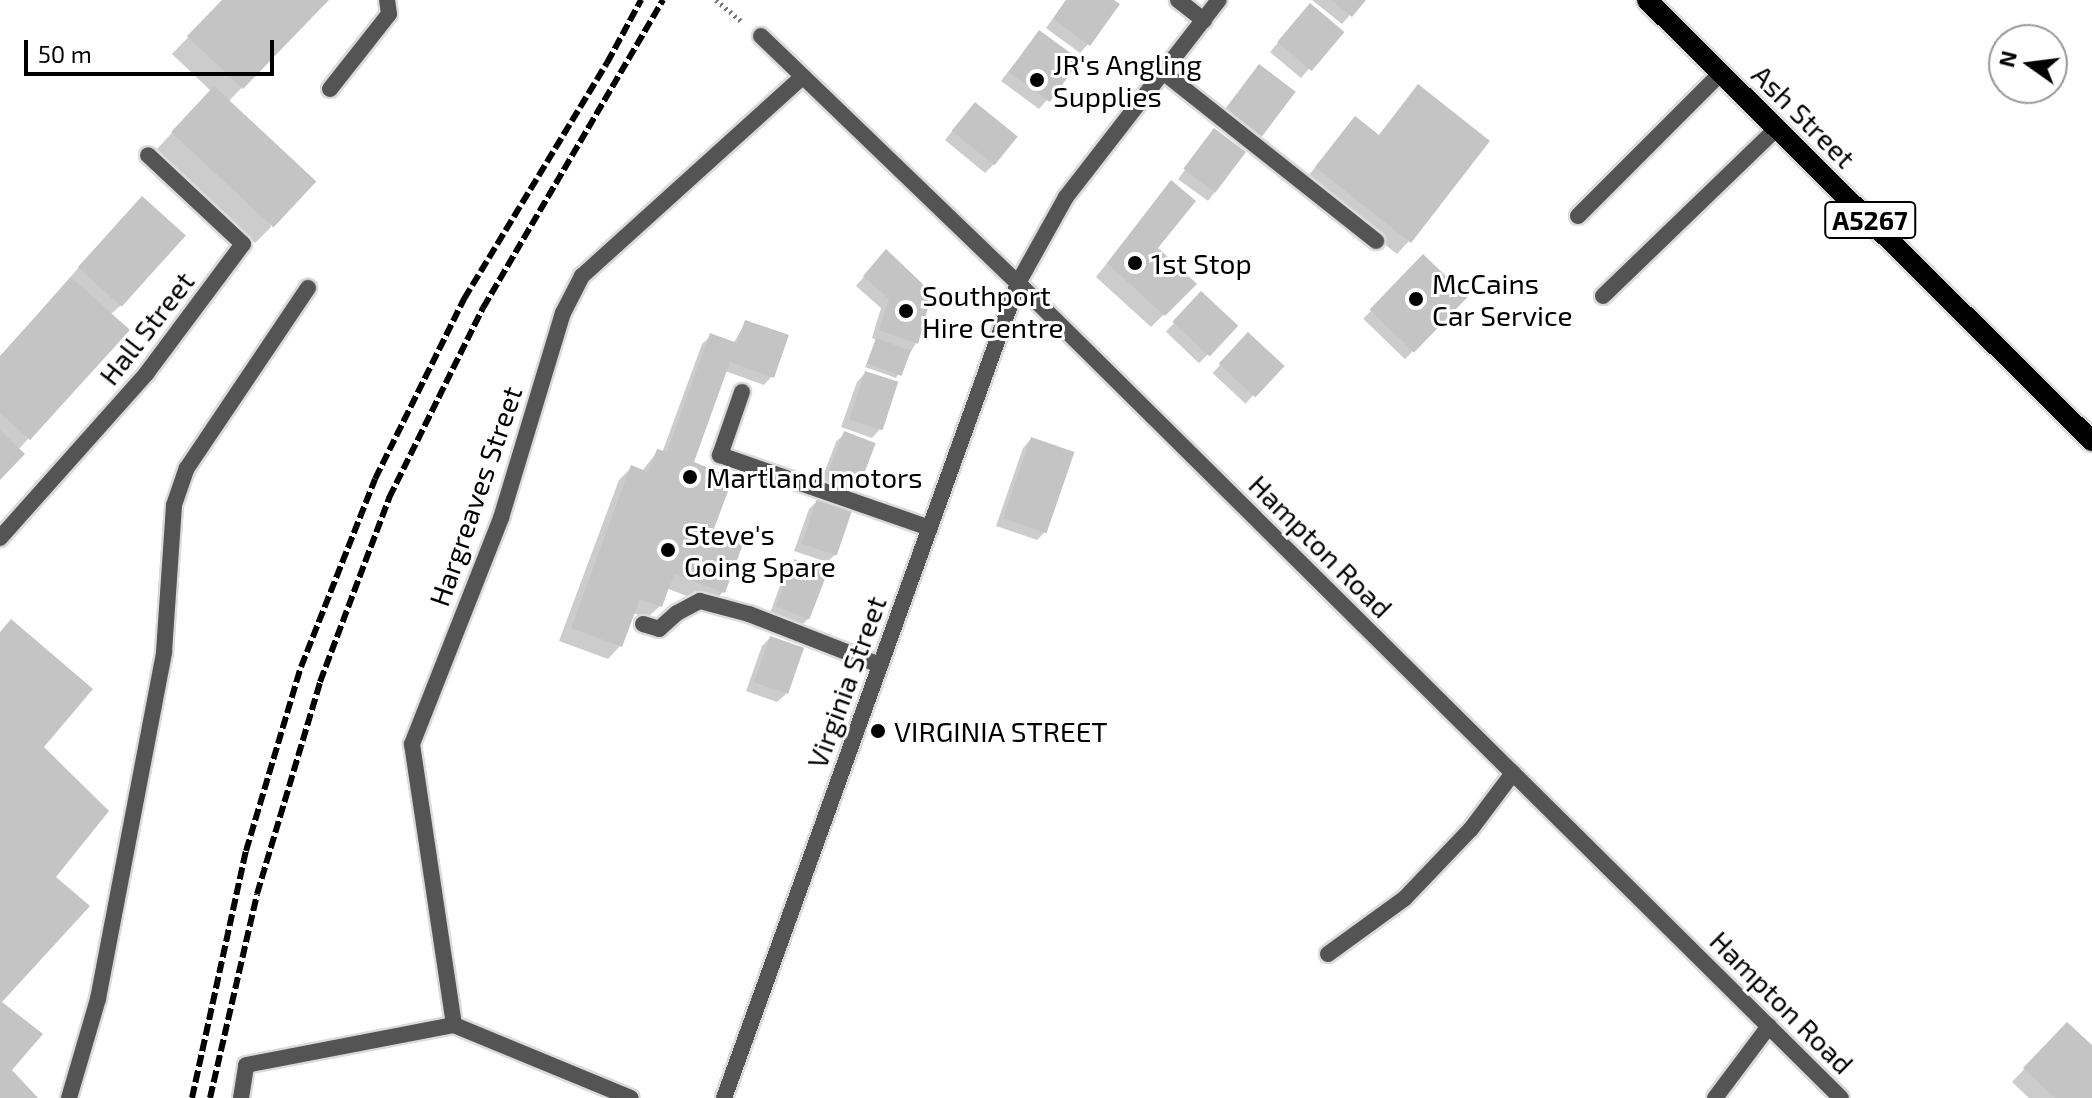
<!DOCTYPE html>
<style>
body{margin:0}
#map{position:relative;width:2092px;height:1098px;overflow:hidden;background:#fff;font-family:"Exo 2",sans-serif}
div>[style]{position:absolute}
.shadow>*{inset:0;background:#0003;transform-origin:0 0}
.building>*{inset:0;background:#c4c4c4;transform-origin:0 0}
.path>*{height:5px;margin-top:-2.5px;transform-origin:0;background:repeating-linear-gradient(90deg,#767676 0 2px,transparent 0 6px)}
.roads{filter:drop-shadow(2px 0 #dbdbdb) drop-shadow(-2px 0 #dbdbdb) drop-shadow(0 2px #dbdbdb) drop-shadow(0 -2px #dbdbdb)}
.service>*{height:16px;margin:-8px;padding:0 8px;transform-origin:8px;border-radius:8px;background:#545454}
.minor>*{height:16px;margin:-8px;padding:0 8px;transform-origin:8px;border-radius:8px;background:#545454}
.tertiary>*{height:16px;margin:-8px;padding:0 8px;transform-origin:8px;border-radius:8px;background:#545454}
.primary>*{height:20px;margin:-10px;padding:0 10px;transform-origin:10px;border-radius:10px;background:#000}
.rail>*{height:6px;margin-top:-3px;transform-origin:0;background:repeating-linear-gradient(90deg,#000 0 12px,transparent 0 16px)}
.dots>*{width:22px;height:22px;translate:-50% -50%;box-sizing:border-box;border:4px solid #fff;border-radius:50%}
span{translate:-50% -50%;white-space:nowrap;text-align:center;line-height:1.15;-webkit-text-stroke:6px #fff;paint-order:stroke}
.shield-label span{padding:2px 6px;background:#fff;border:2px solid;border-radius:6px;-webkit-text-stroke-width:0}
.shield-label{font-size:26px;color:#000;font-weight:700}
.poi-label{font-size:28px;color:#000}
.left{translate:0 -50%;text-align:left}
.street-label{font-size:28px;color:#000}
.north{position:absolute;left:1988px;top:24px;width:80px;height:80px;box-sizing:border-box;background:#fff;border:2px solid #999;border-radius:50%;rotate:284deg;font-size:22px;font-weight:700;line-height:32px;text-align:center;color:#000}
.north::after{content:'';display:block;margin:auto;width:28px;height:36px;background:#000;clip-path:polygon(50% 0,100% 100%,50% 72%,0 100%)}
.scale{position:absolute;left:24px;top:40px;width:250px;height:36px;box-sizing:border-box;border:4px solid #000;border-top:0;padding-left:10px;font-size:24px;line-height:28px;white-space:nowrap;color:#000;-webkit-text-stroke:6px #fff;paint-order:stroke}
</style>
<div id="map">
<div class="shadow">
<i style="clip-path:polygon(224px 0,326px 0,228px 102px,271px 227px,255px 243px,156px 150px,211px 91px,172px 54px)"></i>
<i style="clip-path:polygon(1066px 0,1111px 0,1088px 44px,1080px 53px,1046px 28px)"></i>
<i style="clip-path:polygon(1312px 0,1363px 0,1342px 24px)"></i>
<i style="clip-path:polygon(1302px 14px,1341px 32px,1301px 78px,1270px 52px)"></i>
<i style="clip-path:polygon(1039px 32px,1047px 100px,1039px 109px,1001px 81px)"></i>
<i style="clip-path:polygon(1251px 75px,1261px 135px,1253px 143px,1220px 118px)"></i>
<i style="clip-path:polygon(1418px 87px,1409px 241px,1397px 254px,1304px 181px,1355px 119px,1378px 136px)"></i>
<i style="clip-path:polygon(967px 113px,994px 164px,985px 173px,945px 140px)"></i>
<i style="left:1214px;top:130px;width:37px;height:61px;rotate:36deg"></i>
<i style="clip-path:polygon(1171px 183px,1156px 248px,1195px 284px,1151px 327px,1096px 277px)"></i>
<i style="clip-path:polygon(125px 215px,120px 306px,110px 315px,127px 331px,18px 450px,0 477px,0 357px)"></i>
<i style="left:1423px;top:257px;width:58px;height:86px;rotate:44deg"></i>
<i style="clip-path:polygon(878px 260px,916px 343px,896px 378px,865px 367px,877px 340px,872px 338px,881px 308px,856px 286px)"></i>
<i style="left:1202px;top:294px;width:46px;height:52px;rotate:44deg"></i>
<i style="clip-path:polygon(746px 322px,772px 376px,764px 385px,725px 371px,691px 463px,723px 592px,710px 605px,666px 588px,660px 606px,647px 618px,633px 613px,620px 646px,608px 659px,559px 641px,619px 480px,631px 468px,642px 471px,657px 452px,662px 453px,702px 344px,711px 336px,733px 344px)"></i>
<i style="left:1248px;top:335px;width:45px;height:52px;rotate:43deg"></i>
<i style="clip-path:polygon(865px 373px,880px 429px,872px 438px,841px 427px,857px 382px)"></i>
<i style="clip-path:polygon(844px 434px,858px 487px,850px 495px,820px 484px,836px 442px)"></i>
<i style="clip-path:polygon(1031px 439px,1045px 532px,1037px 540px,996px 526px,1023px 448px)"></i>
<i style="clip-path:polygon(817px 501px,836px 554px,827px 562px,794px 551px,809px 509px)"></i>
<i style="clip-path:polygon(794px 561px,808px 619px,800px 627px,769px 616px,786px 569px)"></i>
<i style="clip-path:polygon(770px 638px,786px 694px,777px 702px,746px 691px,762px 646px)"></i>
<i style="clip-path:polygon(2054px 1037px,2092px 1048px,2092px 1098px,2029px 1098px,2012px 1082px)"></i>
</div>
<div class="building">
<i style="clip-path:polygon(222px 0,329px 0,243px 89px,187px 36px)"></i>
<i style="clip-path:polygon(1066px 0,1114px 0,1120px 4px,1090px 46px,1053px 19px)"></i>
<i style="clip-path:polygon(1331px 0,1366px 0,1352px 17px)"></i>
<i style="left:1310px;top:3px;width:45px;height:51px;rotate:40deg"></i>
<i style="left:1039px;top:30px;width:51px;height:52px;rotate:36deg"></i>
<i style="left:1259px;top:64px;width:46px;height:56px;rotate:37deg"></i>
<i style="clip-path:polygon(1418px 84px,1490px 141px,1411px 243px,1315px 167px,1355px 116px,1379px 135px)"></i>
<i style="left:214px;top:86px;width:140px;height:63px;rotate:43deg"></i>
<i style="left:975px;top:102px;width:55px;height:37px;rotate:39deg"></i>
<i style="left:1214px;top:128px;width:40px;height:51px;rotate:37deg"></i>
<i style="clip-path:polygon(1171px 180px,1196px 201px,1158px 248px,1197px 284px,1165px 316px,1107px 263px)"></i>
<i style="left:142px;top:196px;width:59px;height:96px;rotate:42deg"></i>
<i style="clip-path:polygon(886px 249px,929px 290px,930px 301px,918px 344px,879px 330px,889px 299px,863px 276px)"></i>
<i style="left:1423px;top:254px;width:62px;height:77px;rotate:44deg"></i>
<i style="clip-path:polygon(71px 277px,130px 330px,30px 440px,0 413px,0 356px)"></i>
<i style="left:1201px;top:291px;width:51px;height:42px;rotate:43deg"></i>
<i style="clip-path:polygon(745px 320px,789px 335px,774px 378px,730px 362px,694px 462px,733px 478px,712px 534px,743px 544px,725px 593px,674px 574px,662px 607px,640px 599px,622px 647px,571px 628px,631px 465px,648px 472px,657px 449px,667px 452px,710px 333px,737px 343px)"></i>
<i style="left:1248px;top:332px;width:50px;height:43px;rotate:43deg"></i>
<i style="left:876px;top:338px;width:37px;height:27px;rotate:20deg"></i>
<i style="left:865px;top:371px;width:35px;height:51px;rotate:18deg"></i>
<i style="clip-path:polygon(0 430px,25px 454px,0 480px)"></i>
<i style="left:844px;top:431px;width:34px;height:48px;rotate:21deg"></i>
<i style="left:1031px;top:437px;width:46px;height:86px;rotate:19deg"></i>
<i style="left:817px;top:499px;width:37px;height:47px;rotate:19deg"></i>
<i style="left:794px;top:559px;width:36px;height:51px;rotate:21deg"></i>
<i style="clip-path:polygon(11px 619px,93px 689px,44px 747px,109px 811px,56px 877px,90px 906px,2px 1002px,43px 1034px,12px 1070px,38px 1098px,0 1098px,0 632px)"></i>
<i style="left:770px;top:636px;width:36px;height:49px;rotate:19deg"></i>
<i style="clip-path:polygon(2067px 1022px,2092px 1045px,2092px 1098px,2055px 1098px,2023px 1068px)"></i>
</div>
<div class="path">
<i style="left:716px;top:0;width:35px;rotate:40deg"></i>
</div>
<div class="roads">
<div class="service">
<i style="left:1163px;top:72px;width:272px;rotate:38.4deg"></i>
<i style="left:330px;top:89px;width:95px;rotate:-51.8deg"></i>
<i style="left:389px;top:14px;width:14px;rotate:-98deg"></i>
<i style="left:1578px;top:216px;width:202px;rotate:-45deg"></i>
<i style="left:1603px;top:296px;width:242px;rotate:-44deg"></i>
<i style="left:742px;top:392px;width:67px;rotate:109.2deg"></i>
<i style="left:720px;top:455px;width:222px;rotate:19.2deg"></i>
<i style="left:643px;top:624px;width:17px;rotate:17deg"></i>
<i style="left:659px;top:629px;width:24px;rotate:-42deg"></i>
<i style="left:677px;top:613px;width:26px;rotate:-28deg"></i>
<i style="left:700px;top:601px;width:51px;rotate:14.9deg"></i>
<i style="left:749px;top:614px;width:141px;rotate:21.3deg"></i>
<i style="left:1328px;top:954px;width:95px;rotate:-36deg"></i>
<i style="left:1405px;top:898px;width:95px;rotate:-46.3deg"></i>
<i style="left:1471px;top:829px;width:70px;rotate:-53.1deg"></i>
<i style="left:69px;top:1098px;width:103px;rotate:-73.7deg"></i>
<i style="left:98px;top:999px;width:353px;rotate:-79.2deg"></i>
<i style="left:164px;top:652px;width:147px;rotate:-86.1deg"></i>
<i style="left:174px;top:505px;width:39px;rotate:-71deg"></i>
<i style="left:187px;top:468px;width:217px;rotate:-56.1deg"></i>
</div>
<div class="minor">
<i style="left:1178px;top:0;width:33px;rotate:38deg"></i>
<i style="left:761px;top:36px;width:356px;rotate:43.9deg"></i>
<i style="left:1018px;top:283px;width:1158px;rotate:44.72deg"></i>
<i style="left:0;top:538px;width:220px;rotate:-48.3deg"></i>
<i style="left:146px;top:374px;width:162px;rotate:-53.3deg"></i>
<i style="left:243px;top:244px;width:130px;rotate:-136.9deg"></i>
<i style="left:454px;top:1025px;width:284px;rotate:-98.5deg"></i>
<i style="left:412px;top:744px;width:243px;rotate:-68.5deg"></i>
<i style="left:501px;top:518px;width:214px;rotate:-73.2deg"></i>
<i style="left:563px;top:313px;width:42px;rotate:-62.8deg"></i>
<i style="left:582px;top:276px;width:297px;rotate:-42.1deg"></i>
<i style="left:241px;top:1098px;width:33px;rotate:-81deg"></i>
<i style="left:246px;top:1065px;width:212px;rotate:-10.9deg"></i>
<i style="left:454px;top:1025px;width:191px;rotate:22.4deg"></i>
<i style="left:1715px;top:1098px;width:90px;rotate:-53.1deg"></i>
</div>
<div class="tertiary">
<i style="left:724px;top:1098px;width:866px;rotate:-70.16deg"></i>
<i style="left:1018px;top:283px;width:98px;rotate:-60.8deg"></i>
<i style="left:1066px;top:197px;width:249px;rotate:-52.2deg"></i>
</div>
<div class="primary">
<i style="left:1647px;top:0;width:627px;rotate:44.74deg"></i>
</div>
</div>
<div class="rail">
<i style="left:192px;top:1098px;width:253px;rotate:-77.7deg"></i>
<i style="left:246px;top:851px;width:192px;rotate:-73.4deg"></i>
<i style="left:301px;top:667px;width:202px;rotate:-68.5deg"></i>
<i style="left:375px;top:479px;width:201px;rotate:-63.7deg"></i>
<i style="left:464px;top:299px;width:276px;rotate:-58.8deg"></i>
<i style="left:607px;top:63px;width:72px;rotate:-61.6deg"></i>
<i style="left:210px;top:1098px;width:209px;rotate:-77deg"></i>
<i style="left:257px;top:894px;width:221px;rotate:-73.4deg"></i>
<i style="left:320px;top:682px;width:197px;rotate:-69.4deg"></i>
<i style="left:389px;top:498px;width:212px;rotate:-63.7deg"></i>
<i style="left:483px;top:308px;width:357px;rotate:-59.7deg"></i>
</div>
<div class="dots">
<i style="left:1037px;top:80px;background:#000"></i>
<i style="left:1135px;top:263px;background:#000"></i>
<i style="left:1416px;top:299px;background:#000"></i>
<i style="left:906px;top:311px;background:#000"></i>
<i style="left:690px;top:477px;background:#000"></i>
<i style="left:668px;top:550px;background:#000"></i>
<i style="left:878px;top:731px;background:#000"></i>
</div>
<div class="shield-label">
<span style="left:1870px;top:220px">A5267</span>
</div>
<div class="poi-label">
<span class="left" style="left:1053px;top:80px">JR's Angling<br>Supplies</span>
<span class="left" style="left:1151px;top:263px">1st Stop</span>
<span class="left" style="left:1432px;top:299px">McCains<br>Car Service</span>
<span class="left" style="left:922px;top:311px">Southport<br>Hire Centre</span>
<span class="left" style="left:706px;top:477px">Martland motors</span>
<span class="left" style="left:684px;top:550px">Steve's<br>Going Spare</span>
<span class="left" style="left:894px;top:731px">VIRGINIA STREET</span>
</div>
<div class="street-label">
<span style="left:1804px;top:116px;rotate:45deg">Ash Street</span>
<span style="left:146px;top:328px;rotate:-52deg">Hall Street</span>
<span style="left:475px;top:496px;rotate:-71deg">Hargreaves Street</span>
<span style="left:1321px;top:546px;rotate:45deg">Hampton Road</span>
<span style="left:846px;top:682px;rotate:-70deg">Virginia Street</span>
<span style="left:1782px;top:1002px;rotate:45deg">Hampton Road</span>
</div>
<div class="north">N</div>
<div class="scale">50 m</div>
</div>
